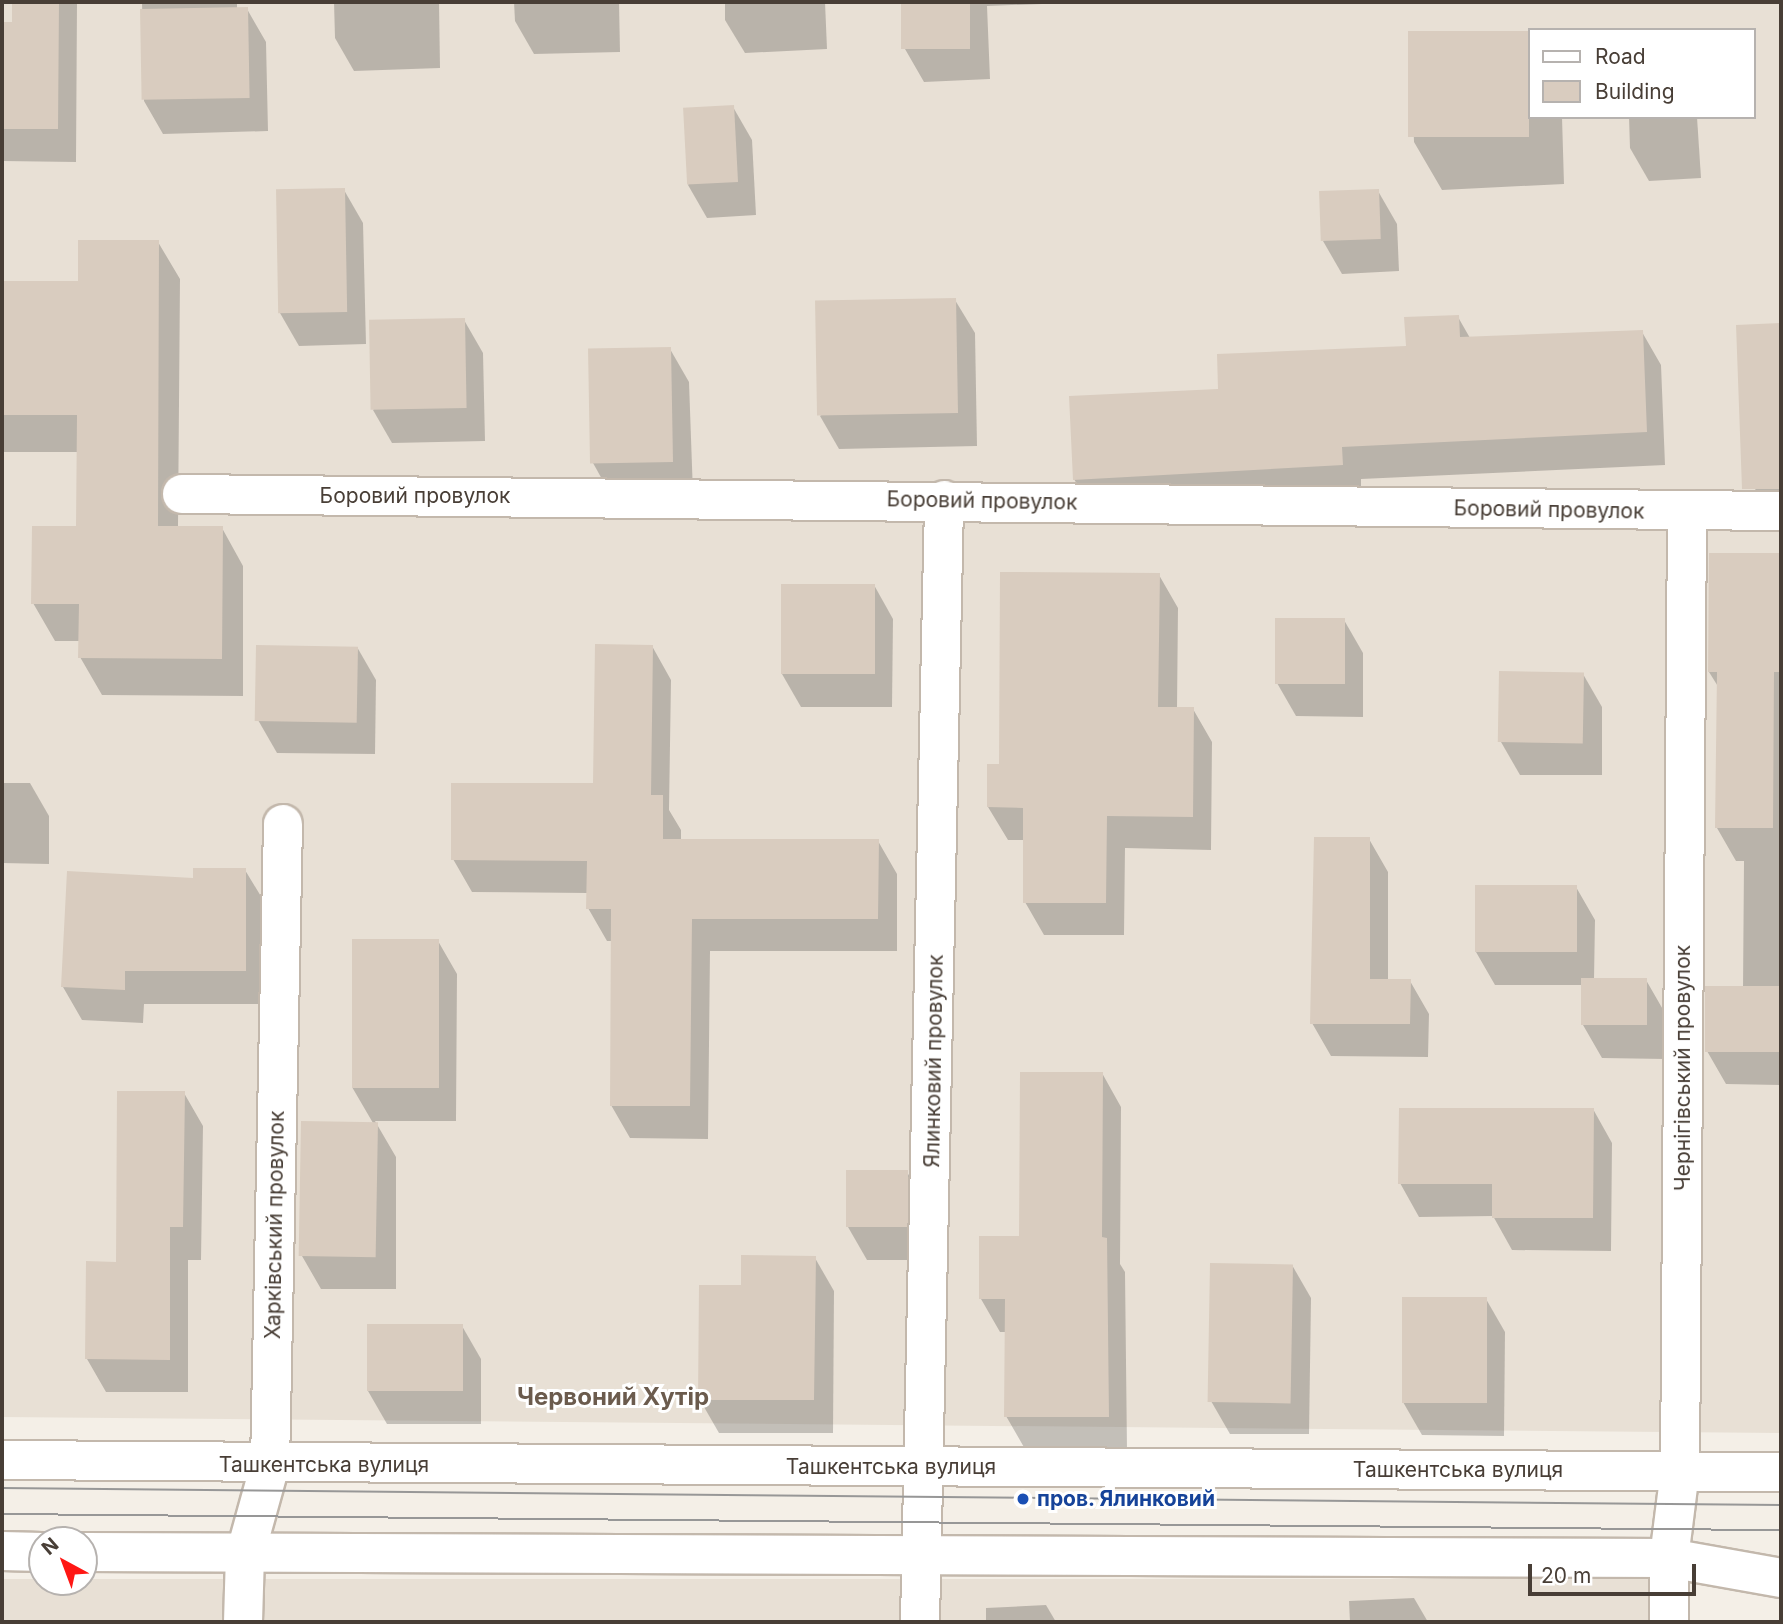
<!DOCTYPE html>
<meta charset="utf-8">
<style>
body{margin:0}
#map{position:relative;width:1783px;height:1624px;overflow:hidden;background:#f4efe7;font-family:Inter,sans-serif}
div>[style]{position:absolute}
.residential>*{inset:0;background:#e8e0d5;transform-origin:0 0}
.shadow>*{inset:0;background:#0003}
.building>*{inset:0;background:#d9ccbf;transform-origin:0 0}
.roads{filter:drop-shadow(2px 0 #c3b8ac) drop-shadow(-2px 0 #c3b8ac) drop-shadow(0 2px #c3b8ac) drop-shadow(0 -2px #c3b8ac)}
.minor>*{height:38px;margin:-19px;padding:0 19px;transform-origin:19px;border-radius:19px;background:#fff}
.tram>*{height:2px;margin:-1px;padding:0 1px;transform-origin:1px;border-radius:1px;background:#979797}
.dots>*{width:19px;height:19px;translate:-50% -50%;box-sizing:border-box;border:4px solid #fff;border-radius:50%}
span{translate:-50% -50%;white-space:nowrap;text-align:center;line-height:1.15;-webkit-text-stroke:6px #fff;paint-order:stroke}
.street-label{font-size:21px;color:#483e36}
.transit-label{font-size:21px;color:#164399;font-weight:700}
.left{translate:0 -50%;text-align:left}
.quarter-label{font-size:24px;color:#6b5b4d;font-weight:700}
.frame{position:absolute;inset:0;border:4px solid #483e36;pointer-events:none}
.legend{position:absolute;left:1528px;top:28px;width:228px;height:91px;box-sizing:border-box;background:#fff;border:2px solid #b6b2af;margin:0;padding:9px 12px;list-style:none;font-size:21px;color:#483e36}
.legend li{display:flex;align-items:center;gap:14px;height:35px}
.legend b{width:35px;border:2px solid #b6b2af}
.north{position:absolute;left:28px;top:1526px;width:70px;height:70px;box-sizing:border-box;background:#fff;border:2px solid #b6b2af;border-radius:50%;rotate:319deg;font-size:19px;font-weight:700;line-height:28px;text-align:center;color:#483e36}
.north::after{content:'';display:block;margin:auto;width:24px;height:32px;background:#ff1714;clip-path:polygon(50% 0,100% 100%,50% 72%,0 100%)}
.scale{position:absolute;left:1528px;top:1564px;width:168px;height:32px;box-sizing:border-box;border:4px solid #483e36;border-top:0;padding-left:9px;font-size:21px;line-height:24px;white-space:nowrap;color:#483e36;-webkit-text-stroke:5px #fff;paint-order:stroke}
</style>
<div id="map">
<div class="residential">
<i style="clip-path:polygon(evenodd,2px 2px,1781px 2px,1781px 1433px,2px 1417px,2px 2px,1529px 30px,1753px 30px,1753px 117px,1529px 117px,1529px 30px)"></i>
<i style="left:1649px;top:1579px;width:43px;height:1647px;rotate:90deg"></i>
</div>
<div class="shadow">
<i style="clip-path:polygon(14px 2px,77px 4px,76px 162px,2px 161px,2px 24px,14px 24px)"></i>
<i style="clip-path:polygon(142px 2px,237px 2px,237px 9px,247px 9px,266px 42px,268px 131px,163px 134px,144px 101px)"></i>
<i style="clip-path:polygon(334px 2px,439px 2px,440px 68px,354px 71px,335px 38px)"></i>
<i style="clip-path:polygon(514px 2px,619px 2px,620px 52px,534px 54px,515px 21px)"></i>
<i style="clip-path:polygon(725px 2px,825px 2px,827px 49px,745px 53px,725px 20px)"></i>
<i style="clip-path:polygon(903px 2px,1095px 2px,987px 6px,990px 79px,924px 82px,905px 49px)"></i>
<i style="clip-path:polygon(1529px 33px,1529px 117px,1562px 117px,1564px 184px,1442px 190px,1414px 142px,1410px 38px)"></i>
<i style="clip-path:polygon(733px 107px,752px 140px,756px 215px,707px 218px,688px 185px)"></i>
<i style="clip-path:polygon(1629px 117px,1697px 117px,1701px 178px,1649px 181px,1630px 148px)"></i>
<i style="clip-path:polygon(344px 190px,363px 223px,366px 344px,299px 346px,280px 313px)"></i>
<i style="clip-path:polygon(1378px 191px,1397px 224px,1399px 271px,1342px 274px,1323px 241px)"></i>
<i style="clip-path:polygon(158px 242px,180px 279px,178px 528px,222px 528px,243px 566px,243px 696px,102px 695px,80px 657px,80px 641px,55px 641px,33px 603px,78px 527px,79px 452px,2px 452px,2px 283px,80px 283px)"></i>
<i style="clip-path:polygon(955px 300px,975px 333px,977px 446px,839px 449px,820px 416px)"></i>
<i style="clip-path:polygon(1458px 317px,1470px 338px,1642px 332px,1661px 365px,1665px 465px,1361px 479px,1361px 498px,1093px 512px,1074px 479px,1407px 347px)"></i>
<i style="clip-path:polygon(464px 320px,483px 353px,485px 441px,392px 443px,373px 410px)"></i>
<i style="clip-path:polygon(1781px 325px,1781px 501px,1762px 501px,1743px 468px,1738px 327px)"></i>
<i style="clip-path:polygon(670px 349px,689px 382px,693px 494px,612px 497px,593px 463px)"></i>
<i style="clip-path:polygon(1710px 554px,1781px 555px,1781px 1085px,1726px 1084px,1707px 1051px,1743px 988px,1744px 861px,1736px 861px,1717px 828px,1719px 688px,1709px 672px)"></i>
<i style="clip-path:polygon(1159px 575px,1178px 608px,1177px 709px,1193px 709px,1212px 742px,1211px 850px,1125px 848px,1124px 935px,1044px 935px,1025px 902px,1025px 840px,1008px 840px,988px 807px,1000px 766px)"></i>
<i style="clip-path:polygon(783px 585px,874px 585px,893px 619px,892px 707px,801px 707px,782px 674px)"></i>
<i style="clip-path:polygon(1344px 620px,1363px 653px,1363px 717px,1296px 716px,1277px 683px)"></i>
<i style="clip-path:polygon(652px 646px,671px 680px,669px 810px,681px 830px,681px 841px,878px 841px,897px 874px,897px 951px,710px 951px,708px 1139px,630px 1138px,611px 1105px,612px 941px,607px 941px,588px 908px,588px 893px,472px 892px,453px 859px,595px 785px)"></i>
<i style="clip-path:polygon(357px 647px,376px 680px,375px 754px,277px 753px,258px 720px)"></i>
<i style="clip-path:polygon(1583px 674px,1602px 707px,1602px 775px,1520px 775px,1501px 742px)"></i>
<i style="clip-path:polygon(2px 783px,30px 783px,49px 816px,49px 864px,2px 863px)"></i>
<i style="clip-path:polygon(1369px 839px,1388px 872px,1388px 981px,1410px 981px,1429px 1014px,1428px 1057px,1331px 1056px,1312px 1023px)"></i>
<i style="clip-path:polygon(245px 870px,265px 903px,264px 1004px,144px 1004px,143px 1023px,82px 1020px,63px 987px,194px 880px)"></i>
<i style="clip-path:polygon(1576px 887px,1595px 920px,1594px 980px,1646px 980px,1665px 1013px,1665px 1059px,1602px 1058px,1583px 1025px,1583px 985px,1495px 985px,1476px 952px)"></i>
<i style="clip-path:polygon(438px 941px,457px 974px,456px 1121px,375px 1121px,396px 1157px,396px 1289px,321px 1289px,302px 1256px,373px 1123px,352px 1087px)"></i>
<i style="clip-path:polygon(1102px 1073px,1121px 1107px,1120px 1264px,1125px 1272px,1127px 1450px,1025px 1449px,1006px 1416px,1007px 1332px,1000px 1332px,981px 1299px,1021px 1238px)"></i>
<i style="clip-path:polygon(184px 1093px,203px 1126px,201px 1260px,188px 1260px,188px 1392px,106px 1392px,87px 1359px)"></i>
<i style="clip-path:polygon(1593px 1109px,1612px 1143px,1611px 1251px,1512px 1250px,1493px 1216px,1419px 1217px,1400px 1183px)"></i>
<i style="clip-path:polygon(907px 1172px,926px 1205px,925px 1260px,867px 1260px,848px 1227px)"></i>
<i style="clip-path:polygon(815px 1258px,834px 1291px,833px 1433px,719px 1433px,700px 1400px,743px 1287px)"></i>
<i style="clip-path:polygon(1292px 1265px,1311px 1298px,1309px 1434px,1230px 1434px,1211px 1401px)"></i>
<i style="clip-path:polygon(1486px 1299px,1505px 1332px,1504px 1436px,1422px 1435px,1403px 1402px)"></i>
<i style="clip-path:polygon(462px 1326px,481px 1359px,481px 1424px,387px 1424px,368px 1391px)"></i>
<i style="clip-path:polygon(1414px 1598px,1428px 1622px,1350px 1622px,1349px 1601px)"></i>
<i style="clip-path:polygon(1046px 1605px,1056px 1622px,986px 1622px,986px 1608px)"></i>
</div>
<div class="building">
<i style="clip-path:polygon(12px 2px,59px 2px,58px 129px,2px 129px,2px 22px,12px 22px)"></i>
<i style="left:901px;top:2px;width:69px;height:47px"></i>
<i style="left:248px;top:7px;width:91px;height:108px;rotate:89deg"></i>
<i style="left:1529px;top:31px;width:106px;height:121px;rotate:90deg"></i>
<i style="left:734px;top:105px;width:77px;height:51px;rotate:87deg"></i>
<i style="left:345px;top:188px;width:124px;height:69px;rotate:89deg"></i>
<i style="left:1379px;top:189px;width:50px;height:60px;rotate:88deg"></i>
<i style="clip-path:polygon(78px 240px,159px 240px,158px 526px,223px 526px,222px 659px,78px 658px,79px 604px,31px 604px,32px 526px,76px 526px,77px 415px,2px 415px,2px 281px,78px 281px)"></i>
<i style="left:956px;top:298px;width:115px;height:141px;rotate:89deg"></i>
<i style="clip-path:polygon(1459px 315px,1460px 337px,1643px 330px,1647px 432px,1342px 447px,1343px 465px,1073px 480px,1069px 396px,1218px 389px,1217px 354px,1406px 346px,1404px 317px)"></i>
<i style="left:465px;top:318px;width:90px;height:96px;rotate:89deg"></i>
<i style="clip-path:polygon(1781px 323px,1781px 489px,1742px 489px,1736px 325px)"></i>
<i style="left:671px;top:347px;width:115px;height:83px;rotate:89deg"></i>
<i style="clip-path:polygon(1709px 553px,1781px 553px,1781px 672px,1774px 672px,1773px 828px,1715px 828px,1717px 672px,1708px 672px)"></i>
<i style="clip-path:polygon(1000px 572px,1160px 573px,1158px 707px,1194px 707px,1193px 817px,1107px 816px,1106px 903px,1023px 903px,1023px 808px,987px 807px,987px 764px,999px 764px)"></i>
<i style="left:781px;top:584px;width:94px;height:90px"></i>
<i style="left:1275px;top:618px;width:70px;height:66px"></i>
<i style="clip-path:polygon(595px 644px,653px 645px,651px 795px,663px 795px,663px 839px,879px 839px,878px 919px,692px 919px,690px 1106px,610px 1106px,611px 909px,586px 909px,587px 861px,451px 860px,451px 783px,593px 783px)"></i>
<i style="left:256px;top:645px;width:102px;height:76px;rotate:1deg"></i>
<i style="left:1499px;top:671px;width:85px;height:71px;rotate:1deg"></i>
<i style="clip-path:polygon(1314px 837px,1370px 837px,1370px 979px,1411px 979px,1410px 1024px,1310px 1024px)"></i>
<i style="clip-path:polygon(193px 868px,246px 868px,246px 971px,125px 971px,125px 990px,61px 987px,67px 871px,193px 878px)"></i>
<i style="left:1475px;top:885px;width:102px;height:67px"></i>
<i style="left:352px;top:939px;width:87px;height:149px"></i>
<i style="left:1581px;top:978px;width:66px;height:47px"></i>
<i style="left:1705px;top:986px;width:76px;height:66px"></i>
<i style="clip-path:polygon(1020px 1072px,1103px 1072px,1102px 1237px,1107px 1238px,1109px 1417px,1004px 1417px,1005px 1299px,979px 1299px,979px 1236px,1019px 1236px)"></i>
<i style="clip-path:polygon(117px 1091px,185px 1091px,183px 1227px,170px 1227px,170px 1360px,85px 1359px,86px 1261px,116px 1262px)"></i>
<i style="clip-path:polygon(1399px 1108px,1594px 1108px,1593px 1218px,1492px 1218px,1492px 1184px,1398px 1184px)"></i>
<i style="left:301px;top:1121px;width:77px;height:135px;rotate:1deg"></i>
<i style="left:846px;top:1170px;width:62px;height:57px"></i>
<i style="clip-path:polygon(741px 1255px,816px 1256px,814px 1400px,698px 1400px,699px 1285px,741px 1285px)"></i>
<i style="left:1210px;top:1263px;width:83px;height:139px;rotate:1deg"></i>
<i style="left:1402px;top:1297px;width:85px;height:106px"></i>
<i style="left:367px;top:1324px;width:96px;height:67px"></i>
</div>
<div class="roads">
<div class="minor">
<i style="left:182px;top:494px;width:1599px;rotate:0.61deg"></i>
<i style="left:2px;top:1460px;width:1779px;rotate:0.39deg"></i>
<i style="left:2px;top:1551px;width:40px;rotate:1.4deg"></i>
<i style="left:84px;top:1552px;width:1585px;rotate:0.22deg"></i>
<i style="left:1669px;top:1558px;width:114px;rotate:10.1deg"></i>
<i style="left:243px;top:1622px;width:67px;rotate:-88.3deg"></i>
<i style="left:245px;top:1555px;width:93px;rotate:-74.5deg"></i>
<i style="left:270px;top:1465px;width:641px;rotate:-88.84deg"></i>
<i style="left:920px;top:1622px;width:1122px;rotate:-88.77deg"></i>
<i style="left:1669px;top:1622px;width:64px;rotate:-90deg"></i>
<i style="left:1669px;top:1558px;width:88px;rotate:-82.8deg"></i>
<i style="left:1680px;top:1471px;width:959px;rotate:-89.58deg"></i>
</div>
</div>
<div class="tram">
<i style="left:2px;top:1488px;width:1779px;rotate:0.55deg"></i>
<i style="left:2px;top:1514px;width:1779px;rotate:0.52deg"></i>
</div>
<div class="dots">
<i style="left:1023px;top:1499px;background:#1a4fb4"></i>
</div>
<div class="street-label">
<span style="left:415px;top:496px">Боровий провулок</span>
<span style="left:982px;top:501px;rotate:1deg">Боровий провулок</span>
<span style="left:1549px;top:510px;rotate:1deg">Боровий провулок</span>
<span style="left:934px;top:1061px;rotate:-89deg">Ялинковий провулок</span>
<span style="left:1683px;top:1068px;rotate:-90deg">Чернігівський провулок</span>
<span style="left:275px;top:1225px;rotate:-89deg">Харківський провулок</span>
<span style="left:324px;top:1465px">Ташкентська вулиця</span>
<span style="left:891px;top:1467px">Ташкентська вулиця</span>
<span style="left:1458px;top:1470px">Ташкентська вулиця</span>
</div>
<div class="transit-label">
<span class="left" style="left:1037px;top:1499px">пров. Ялинковий</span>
</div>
<div class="quarter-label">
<span style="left:613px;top:1397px">Червоний Хутір</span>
</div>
<div class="frame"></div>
<ul class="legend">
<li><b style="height:9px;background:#fff"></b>Road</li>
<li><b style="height:19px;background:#d9ccbf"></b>Building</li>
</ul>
<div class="north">N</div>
<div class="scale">20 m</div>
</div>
